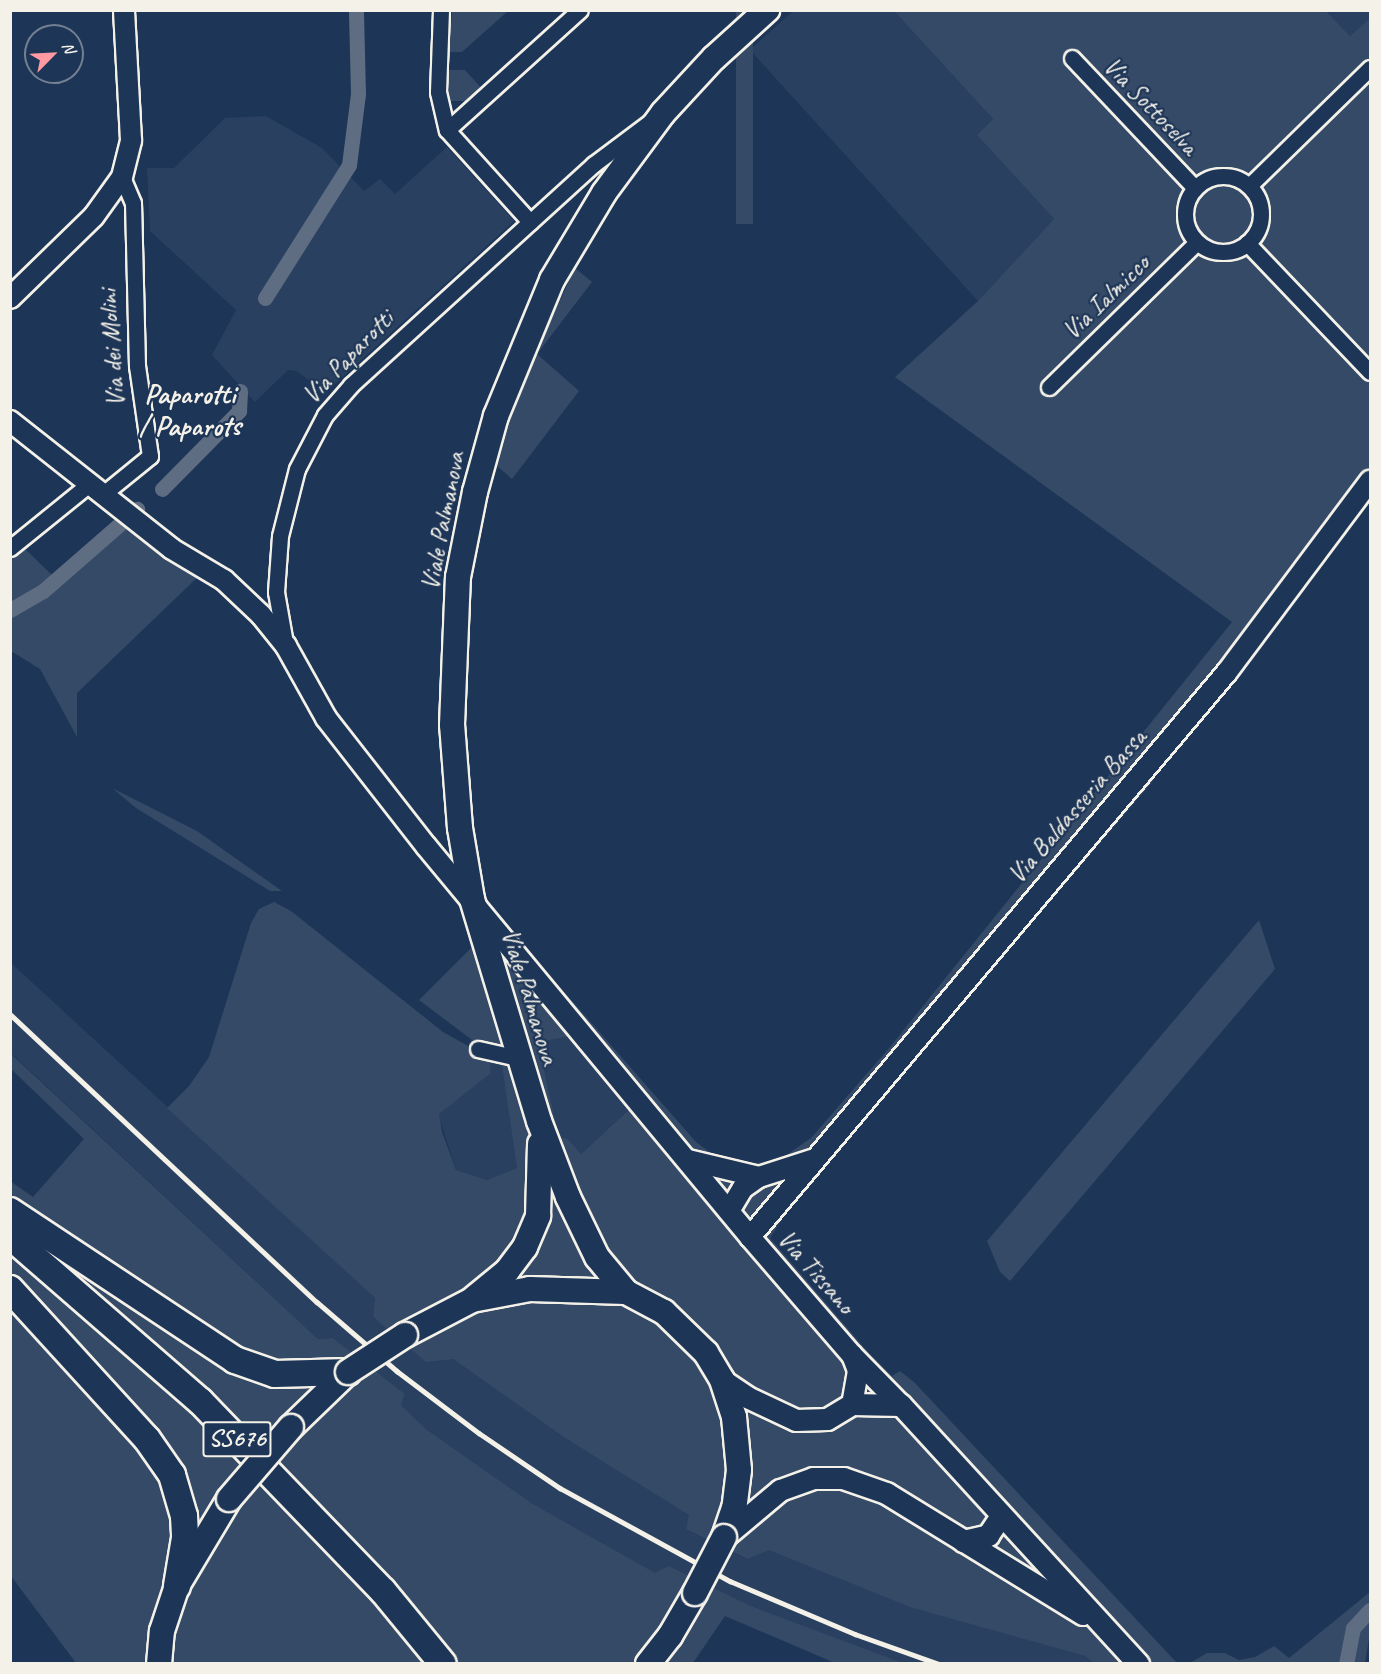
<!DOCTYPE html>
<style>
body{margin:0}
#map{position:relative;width:1381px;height:1674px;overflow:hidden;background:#1d3557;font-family:Caveat,sans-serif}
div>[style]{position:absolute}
.built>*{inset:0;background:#2a4060}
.green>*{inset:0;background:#354a67;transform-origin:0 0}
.canal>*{height:15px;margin:-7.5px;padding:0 7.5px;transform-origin:7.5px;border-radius:7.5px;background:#5e6d82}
.roads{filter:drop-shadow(2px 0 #f4f1e8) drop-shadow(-2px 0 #f4f1e8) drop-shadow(0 2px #f4f1e8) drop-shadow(0 -2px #f4f1e8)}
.minor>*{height:15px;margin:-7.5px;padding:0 7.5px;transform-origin:7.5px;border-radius:7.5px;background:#1d3557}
.minor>.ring{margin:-7.5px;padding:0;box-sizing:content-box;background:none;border:15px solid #1d3557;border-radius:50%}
.tertiary>*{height:20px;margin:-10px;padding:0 10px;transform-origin:10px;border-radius:10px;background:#1d3557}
.secondary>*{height:21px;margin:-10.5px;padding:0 10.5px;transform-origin:10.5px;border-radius:10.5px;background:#1d3557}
.primary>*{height:24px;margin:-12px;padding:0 12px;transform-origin:12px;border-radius:12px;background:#1d3557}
.trunk>*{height:26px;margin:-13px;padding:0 13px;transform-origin:13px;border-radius:13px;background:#1d3557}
.rail>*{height:4.5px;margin:-2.25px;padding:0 2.25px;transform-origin:2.25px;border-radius:2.25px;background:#f4f1e8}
.bridges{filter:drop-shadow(2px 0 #f4f1e8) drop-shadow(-2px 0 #f4f1e8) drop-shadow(0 2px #f4f1e8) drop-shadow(0 -2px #f4f1e8)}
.primary-bridge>*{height:24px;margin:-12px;padding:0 12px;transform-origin:12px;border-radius:12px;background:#1d3557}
span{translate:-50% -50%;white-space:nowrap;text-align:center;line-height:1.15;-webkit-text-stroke:4.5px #1d3557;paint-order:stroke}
.shield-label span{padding:2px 4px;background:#1d3557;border:2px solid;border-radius:4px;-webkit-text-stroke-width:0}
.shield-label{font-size:24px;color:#f4f1e8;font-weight:700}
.street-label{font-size:26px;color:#f4f1e8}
.quarter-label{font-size:28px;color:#f4f1e8;font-weight:700}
.frame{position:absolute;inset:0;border:12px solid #f4f1e8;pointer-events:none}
.north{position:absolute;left:24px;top:24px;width:60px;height:60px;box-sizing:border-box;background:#1d3557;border:2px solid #738091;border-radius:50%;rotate:66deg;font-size:16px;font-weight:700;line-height:24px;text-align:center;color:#f4f1e8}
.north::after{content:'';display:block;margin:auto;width:21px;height:27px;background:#ff9aa2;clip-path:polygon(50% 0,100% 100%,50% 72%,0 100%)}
</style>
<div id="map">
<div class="built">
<i style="clip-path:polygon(793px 11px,894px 11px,993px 119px,977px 135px,1054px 219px,978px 301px,750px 50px)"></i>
<i style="clip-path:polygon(1326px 11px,1370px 11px,1370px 18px,1350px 36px)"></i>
<i style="clip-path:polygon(266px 116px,322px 148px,364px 191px,380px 179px,395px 194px,447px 147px,514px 221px,325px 393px,297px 371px,288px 370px,255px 402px,212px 355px,236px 310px,150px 231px,147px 168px,174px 168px,225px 118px)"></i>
<i style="clip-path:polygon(10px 962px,375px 1298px,373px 1318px,453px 1359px,565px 1438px,690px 1515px,686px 1529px,746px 1559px,769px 1549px,910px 1606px,1085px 1656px,1094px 1663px,903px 1663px,751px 1606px,669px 1566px,656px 1574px,533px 1504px,426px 1429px,401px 1405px,405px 1394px,333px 1338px,318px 1339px,11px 1053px)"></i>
<i style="clip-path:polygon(576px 1035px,633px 1106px,581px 1154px,568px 1139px,559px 1137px,538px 1041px)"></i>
<i style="clip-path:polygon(490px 1058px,503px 1061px,517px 1168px,487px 1180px,456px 1170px,438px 1114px,491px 1073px)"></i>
</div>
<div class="green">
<i style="clip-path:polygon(452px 11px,452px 10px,508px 11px,462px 52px,449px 52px)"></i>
<i style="left:736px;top:11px;width:17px;height:213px"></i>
<i style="clip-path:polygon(evenodd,894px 11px,1326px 11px,1350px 36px,1370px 18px,1370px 493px,1150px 778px,1153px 781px,794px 1200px,770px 1238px,867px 1351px,892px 1376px,900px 1371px,914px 1382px,1177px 1663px,1094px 1663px,1085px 1656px,910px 1607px,769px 1550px,747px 1559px,686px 1529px,689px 1515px,565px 1438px,453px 1359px,426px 1362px,373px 1317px,375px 1298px,167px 1108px,189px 1086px,209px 1057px,251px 923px,259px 909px,274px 902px,291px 911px,443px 1032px,490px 1058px,491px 1073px,439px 1114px,442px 1132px,456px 1170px,487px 1180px,517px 1168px,499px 1044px,472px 1040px,419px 1000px,500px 919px,696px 1142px,715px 1156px,744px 1165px,781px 1159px,811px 1138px,890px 1047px,1232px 622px,895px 377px,978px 301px,1054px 219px,977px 135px,993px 119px,894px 11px,576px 1035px,633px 1106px,581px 1154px,568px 1139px,559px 1137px,538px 1042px,576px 1035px)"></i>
<i style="clip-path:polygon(448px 70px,465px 70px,484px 91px,472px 101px,449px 101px)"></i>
<i style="clip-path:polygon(575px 268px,592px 282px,537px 354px,579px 391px,512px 479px,496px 465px,508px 422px,518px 391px)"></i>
<i style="clip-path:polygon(127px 521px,203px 572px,77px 693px,77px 737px,40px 669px,11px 651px,10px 616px,44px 593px)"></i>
<i style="clip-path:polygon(21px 545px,54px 577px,11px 606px,11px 554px)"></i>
<i style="clip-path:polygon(112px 788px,197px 831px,282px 891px,270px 891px,136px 808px)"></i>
<i style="clip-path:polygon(1259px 920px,1275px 969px,1010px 1281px,1000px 1272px,987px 1241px)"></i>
<i style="clip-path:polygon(10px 1053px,318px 1339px,333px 1338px,405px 1394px,401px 1405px,426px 1429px,533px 1504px,655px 1573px,669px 1566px,751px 1606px,903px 1663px,835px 1663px,725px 1616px,693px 1663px,76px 1663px,11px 1576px,10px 1181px,33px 1197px,84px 1139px,11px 1069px)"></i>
<i style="clip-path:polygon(1370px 1592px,1370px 1633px,1365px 1663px,1190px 1663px,1207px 1653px,1225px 1653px,1239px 1660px,1255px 1657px,1274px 1646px,1289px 1658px)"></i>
</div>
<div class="canal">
<i style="left:265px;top:298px;width:157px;rotate:-57.7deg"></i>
<i style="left:349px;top:165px;width:72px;rotate:-82.8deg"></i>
<i style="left:358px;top:94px;width:84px;rotate:-91.4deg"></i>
<i style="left:162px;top:489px;width:110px;rotate:-45.4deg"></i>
<i style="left:239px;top:411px;width:20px;rotate:-87deg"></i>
<i style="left:10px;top:610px;width:38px;rotate:-30deg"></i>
<i style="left:43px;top:591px;width:125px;rotate:-41.1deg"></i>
<i style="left:1346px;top:1664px;width:37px;rotate:-79deg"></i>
<i style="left:1353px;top:1628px;width:25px;rotate:-47deg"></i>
</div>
<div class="roads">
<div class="minor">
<i style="left:441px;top:10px;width:82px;rotate:92.1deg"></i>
<i style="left:438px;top:92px;width:39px;rotate:77deg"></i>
<i style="left:447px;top:130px;width:124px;rotate:47.9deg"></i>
<i style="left:1072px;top:58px;width:179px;rotate:46.6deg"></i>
<i style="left:447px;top:130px;width:179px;rotate:-42.1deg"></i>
<i class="ring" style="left:1185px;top:176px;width:61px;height:61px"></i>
<i style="left:1249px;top:186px;width:169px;rotate:-44.3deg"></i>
<i style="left:1247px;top:243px;width:178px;rotate:46.4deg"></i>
<i style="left:1049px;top:387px;width:207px;rotate:-44.4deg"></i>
<i style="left:102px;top:495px;width:62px;rotate:-39.1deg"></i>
<i style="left:150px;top:456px;width:91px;rotate:-98.2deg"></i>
<i style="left:137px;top:366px;width:163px;rotate:-91.4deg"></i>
<i style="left:133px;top:203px;width:28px;rotate:-113deg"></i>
<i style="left:10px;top:548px;width:102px;rotate:-39deg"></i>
<i style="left:285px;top:643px;width:52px;rotate:-100deg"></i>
<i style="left:276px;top:592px;width:56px;rotate:-85.9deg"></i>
<i style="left:280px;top:536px;width:69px;rotate:-75.8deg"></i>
<i style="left:297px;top:469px;width:61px;rotate:-62.6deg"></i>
<i style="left:325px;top:415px;width:40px;rotate:-49deg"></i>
<i style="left:351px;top:385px;width:328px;rotate:-42.3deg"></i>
<i style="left:594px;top:164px;width:75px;rotate:-36.9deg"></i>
<i style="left:478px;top:1049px;width:41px;rotate:12.7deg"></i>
</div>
<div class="tertiary">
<i style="left:10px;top:298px;width:117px;rotate:-44.3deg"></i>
<i style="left:94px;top:216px;width:48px;rotate:-54.3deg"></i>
<i style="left:122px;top:177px;width:38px;rotate:-76deg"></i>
<i style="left:131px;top:140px;width:130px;rotate:-93.1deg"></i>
<i style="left:10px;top:421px;width:206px;rotate:38.3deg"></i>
<i style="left:172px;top:549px;width:61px;rotate:30.8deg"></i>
<i style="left:224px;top:580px;width:51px;rotate:43.4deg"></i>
<i style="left:261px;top:615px;width:40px;rotate:51deg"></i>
<i style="left:286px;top:646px;width:82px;rotate:60.9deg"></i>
<i style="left:326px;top:718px;width:162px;rotate:52deg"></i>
<i style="left:426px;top:846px;width:508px;rotate:50.35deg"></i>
<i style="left:750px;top:1237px;width:156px;rotate:49.2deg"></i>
<i style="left:852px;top:1355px;width:70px;rotate:45.6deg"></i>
<i style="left:688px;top:1160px;width:73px;rotate:13.5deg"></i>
<i style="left:759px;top:1177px;width:56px;rotate:-17.8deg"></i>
<i style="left:729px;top:1211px;width:27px;rotate:-59deg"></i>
<i style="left:743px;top:1188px;width:19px;rotate:-35deg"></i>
<i style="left:750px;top:1237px;width:739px;rotate:-49.83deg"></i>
<i style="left:1227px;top:672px;width:239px;rotate:-53.2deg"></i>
<i style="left:852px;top:1355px;width:17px;rotate:69deg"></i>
<i style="left:858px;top:1371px;width:34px;rotate:100deg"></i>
</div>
<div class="secondary">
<i style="left:722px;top:1380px;width:30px;rotate:34deg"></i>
<i style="left:747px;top:1397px;width:54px;rotate:25.1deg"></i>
<i style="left:796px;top:1420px;width:31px;rotate:-2deg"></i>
<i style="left:827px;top:1419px;width:29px;rotate:-31deg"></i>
<i style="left:852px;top:1404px;width:49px;rotate:1.2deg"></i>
<i style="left:901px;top:1405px;width:351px;rotate:47.5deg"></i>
<i style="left:724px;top:1537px;width:73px;rotate:-40deg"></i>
<i style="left:780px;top:1490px;width:35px;rotate:-20deg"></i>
<i style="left:813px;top:1478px;width:30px"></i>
<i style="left:843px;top:1478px;width:46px;rotate:19.2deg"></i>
<i style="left:886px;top:1493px;width:231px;rotate:31.6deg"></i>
<i style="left:963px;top:1541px;width:26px;rotate:-13deg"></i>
<i style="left:988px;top:1535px;width:23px;rotate:-56deg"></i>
</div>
<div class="primary">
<i style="left:626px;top:1292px;width:45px;rotate:-129.6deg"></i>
<i style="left:597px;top:1257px;width:67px;rotate:-115.8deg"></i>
<i style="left:568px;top:1197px;width:81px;rotate:-110.9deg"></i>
<i style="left:539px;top:1121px;width:232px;rotate:-106.8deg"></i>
<i style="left:472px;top:899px;width:72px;rotate:-99.6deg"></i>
<i style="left:460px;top:828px;width:103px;rotate:-94.4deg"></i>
<i style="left:452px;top:725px;width:148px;rotate:-87.7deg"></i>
<i style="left:458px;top:577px;width:87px;rotate:-78.7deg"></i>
<i style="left:475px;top:492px;width:79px;rotate:-74.6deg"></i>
<i style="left:496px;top:416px;width:147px;rotate:-67.6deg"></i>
<i style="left:552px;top:280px;width:101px;rotate:-59.1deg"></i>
<i style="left:604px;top:193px;width:99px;rotate:-53.6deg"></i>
<i style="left:663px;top:113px;width:75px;rotate:-47.2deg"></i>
<i style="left:714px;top:58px;width:72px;rotate:-42.2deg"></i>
<i style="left:474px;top:1298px;width:43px;rotate:-39.3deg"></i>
<i style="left:507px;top:1271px;width:30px;rotate:-53deg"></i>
<i style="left:525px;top:1247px;width:34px;rotate:-67deg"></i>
<i style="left:538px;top:1216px;width:72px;rotate:-88.4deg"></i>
<i style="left:405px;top:1335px;width:76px;rotate:-27.6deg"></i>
<i style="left:472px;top:1300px;width:59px;rotate:-10.7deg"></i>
<i style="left:530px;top:1289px;width:96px;rotate:1.8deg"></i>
<i style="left:626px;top:1292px;width:43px;rotate:27.8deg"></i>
<i style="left:664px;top:1312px;width:59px;rotate:44.3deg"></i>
<i style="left:706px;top:1353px;width:31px;rotate:59deg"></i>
<i style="left:722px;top:1380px;width:39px;rotate:72deg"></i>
<i style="left:734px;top:1417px;width:53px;rotate:84.6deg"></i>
<i style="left:739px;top:1470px;width:38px;rotate:97deg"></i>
<i style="left:734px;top:1508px;width:31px;rotate:109deg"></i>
<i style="left:291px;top:1427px;width:79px;rotate:-44deg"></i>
<i style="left:159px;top:1664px;width:33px;rotate:-85deg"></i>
<i style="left:162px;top:1631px;width:47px;rotate:-71.6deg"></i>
<i style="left:177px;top:1586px;width:101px;rotate:-59.1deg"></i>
<i style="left:648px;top:1664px;width:36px;rotate:-52deg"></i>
<i style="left:670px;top:1636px;width:50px;rotate:-59.8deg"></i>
</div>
<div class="trunk">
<i style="left:10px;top:1211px;width:270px;rotate:33.5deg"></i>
<i style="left:235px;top:1360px;width:42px;rotate:19.3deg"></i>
<i style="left:275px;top:1374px;width:73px;rotate:-1.6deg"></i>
<i style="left:10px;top:1236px;width:252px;rotate:41deg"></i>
<i style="left:200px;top:1401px;width:264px;rotate:46.1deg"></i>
<i style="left:383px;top:1591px;width:94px;rotate:50.6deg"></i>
<i style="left:10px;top:1289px;width:203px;rotate:47.6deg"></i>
<i style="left:147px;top:1439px;width:44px;rotate:55.2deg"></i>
<i style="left:172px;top:1475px;width:43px;rotate:73.7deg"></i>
<i style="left:184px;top:1516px;width:22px;rotate:87deg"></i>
<i style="left:185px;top:1538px;width:49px;rotate:99.5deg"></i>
</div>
</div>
<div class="rail">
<i style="left:10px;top:1014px;width:421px;rotate:43.2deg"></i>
<i style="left:317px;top:1302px;width:106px;rotate:40.8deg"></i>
<i style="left:397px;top:1371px;width:103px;rotate:37.1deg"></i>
<i style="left:479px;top:1433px;width:98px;rotate:34.2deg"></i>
<i style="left:560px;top:1488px;width:194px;rotate:28.7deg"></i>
<i style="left:730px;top:1581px;width:136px;rotate:23deg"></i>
<i style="left:855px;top:1634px;width:89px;rotate:19.7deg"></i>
</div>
<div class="bridges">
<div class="primary-bridge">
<i style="left:348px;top:1372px;width:68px;rotate:-33deg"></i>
<i style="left:229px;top:1499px;width:95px;rotate:-49.3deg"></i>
<i style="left:695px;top:1593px;width:63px;rotate:-62.6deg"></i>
</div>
</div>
<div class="shield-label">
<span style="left:237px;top:1439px">SS676</span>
</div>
<div class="street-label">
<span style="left:1151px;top:106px;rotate:46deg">Via Sottoselva</span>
<span style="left:1106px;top:297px;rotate:-44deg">Via Ialmicco</span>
<span style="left:112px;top:348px;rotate:-94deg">Via dei Molini</span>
<span style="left:348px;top:357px;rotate:-46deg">Via Paparotti</span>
<span style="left:443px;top:521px;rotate:-79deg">Viale Palmanova</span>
<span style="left:1077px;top:806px;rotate:-49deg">Via Baldasseria Bassa</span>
<span style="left:530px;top:997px;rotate:73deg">Viale Palmanova</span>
<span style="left:816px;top:1272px;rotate:49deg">Via Tissano</span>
</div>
<div class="quarter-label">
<span style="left:190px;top:410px">Paparotti<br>/ Paparots</span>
</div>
<div class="frame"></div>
<div class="north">N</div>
</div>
